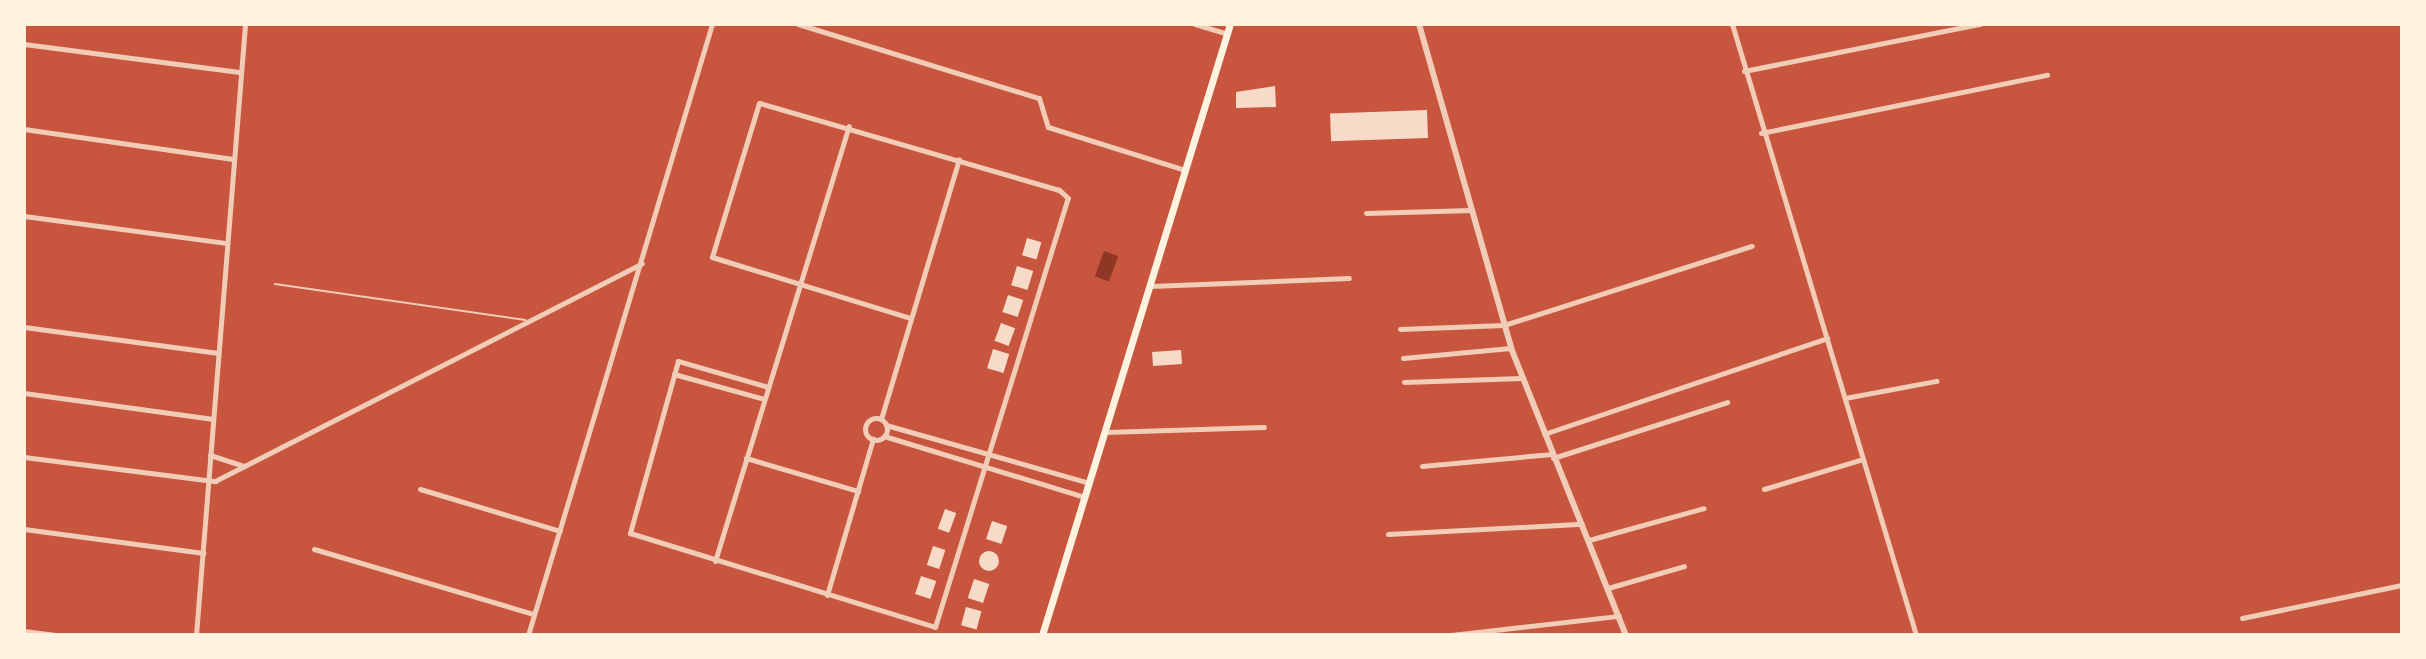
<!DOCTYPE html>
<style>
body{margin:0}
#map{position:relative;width:2426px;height:659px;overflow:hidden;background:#c8553d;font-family:"Alegreya Sans",sans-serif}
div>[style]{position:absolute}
.water>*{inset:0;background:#8f3625;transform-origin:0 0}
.building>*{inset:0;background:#f7dbc8;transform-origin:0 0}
.round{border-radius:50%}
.service>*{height:2px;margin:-1px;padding:0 1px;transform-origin:1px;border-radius:1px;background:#f1ccb7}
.minor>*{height:5px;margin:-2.5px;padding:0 2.5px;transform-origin:2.5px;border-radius:2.5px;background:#f1ccb7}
.minor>.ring{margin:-2.5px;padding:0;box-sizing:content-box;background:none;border:5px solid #f1ccb7;border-radius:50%}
.tertiary>*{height:6px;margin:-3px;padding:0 3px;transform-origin:3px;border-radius:3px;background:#f1ccb7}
.secondary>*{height:7px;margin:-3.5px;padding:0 3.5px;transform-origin:3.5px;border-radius:3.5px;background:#fff3e0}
span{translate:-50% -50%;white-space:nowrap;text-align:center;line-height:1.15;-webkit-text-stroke:8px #fff3e0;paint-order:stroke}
.frame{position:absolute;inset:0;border:26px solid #fff3e0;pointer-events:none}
</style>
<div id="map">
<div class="water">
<i style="left:1104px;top:251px;width:15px;height:27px;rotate:20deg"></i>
</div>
<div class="building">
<i style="clip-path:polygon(1275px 86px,1276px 107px,1236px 108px,1236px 92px)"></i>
<i style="left:1427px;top:110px;width:28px;height:97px;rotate:88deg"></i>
<i style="left:1027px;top:238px;width:15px;height:18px;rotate:16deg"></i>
<i style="left:1017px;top:266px;width:17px;height:20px;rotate:17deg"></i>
<i style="left:1008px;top:295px;width:16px;height:18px;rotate:18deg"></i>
<i style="left:1001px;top:323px;width:15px;height:19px;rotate:20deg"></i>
<i style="left:993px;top:349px;width:17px;height:20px;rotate:17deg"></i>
<i style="left:1181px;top:350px;width:14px;height:29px;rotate:86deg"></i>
<i style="left:945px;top:509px;width:12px;height:21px;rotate:20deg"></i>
<i style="left:992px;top:521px;width:16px;height:19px;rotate:18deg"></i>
<i style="left:933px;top:546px;width:13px;height:20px;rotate:18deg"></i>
<i class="round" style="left:979px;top:551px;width:20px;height:20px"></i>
<i style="left:921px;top:576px;width:16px;height:19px;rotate:18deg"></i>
<i style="left:974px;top:579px;width:16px;height:20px;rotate:18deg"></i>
<i style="left:966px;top:607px;width:16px;height:19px;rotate:15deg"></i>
</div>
<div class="service">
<i style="left:275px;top:284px;width:253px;rotate:8.2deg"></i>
</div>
<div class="minor">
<i style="left:798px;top:24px;width:252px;rotate:17.1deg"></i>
<i style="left:1039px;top:98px;width:30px;rotate:73deg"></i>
<i style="left:1048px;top:127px;width:144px;rotate:17.4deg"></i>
<i style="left:1195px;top:24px;width:34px;rotate:17deg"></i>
<i style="left:1732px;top:24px;width:638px;rotate:73.24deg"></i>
<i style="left:24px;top:44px;width:219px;rotate:7.4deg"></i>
<i style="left:1744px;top:71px;width:241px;rotate:-11.3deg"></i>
<i style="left:24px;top:129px;width:211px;rotate:8.2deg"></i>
<i style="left:1761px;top:133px;width:292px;rotate:-11.5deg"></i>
<i style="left:1366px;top:213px;width:106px;rotate:-1.6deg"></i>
<i style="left:24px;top:216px;width:205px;rotate:7.6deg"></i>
<i style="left:1151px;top:286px;width:198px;rotate:-2.3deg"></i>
<i style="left:24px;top:327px;width:196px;rotate:7.6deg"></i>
<i style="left:1400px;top:329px;width:104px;rotate:-2.2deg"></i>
<i style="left:1504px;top:325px;width:260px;rotate:-17.7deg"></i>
<i style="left:1403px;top:358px;width:108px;rotate:-5.3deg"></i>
<i style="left:674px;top:374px;width:93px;rotate:15.5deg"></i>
<i style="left:1404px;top:382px;width:118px;rotate:-1.9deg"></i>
<i style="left:768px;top:387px;width:94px;rotate:-163.9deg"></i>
<i style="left:678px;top:361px;width:179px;rotate:105.6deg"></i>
<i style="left:630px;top:533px;width:319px;rotate:17.1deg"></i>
<i style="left:935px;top:627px;width:449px;rotate:-72.8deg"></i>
<i style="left:1068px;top:198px;width:12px;rotate:-138deg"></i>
<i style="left:1059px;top:190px;width:312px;rotate:-163.8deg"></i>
<i style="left:759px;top:103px;width:161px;rotate:107deg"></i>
<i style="left:712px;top:257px;width:207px;rotate:17.1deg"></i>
<i style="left:24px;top:393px;width:191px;rotate:7.8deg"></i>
<i style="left:1845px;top:398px;width:93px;rotate:-10.6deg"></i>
<i class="ring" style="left:865px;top:418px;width:17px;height:17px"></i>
<i style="left:881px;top:419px;width:271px;rotate:-73.3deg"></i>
<i style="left:886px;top:425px;width:211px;rotate:15.9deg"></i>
<i style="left:1106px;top:432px;width:158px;rotate:-1.8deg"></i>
<i style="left:1544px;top:434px;width:299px;rotate:-18.7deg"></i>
<i style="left:884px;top:436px;width:210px;rotate:16.9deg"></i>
<i style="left:210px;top:455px;width:36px;rotate:18deg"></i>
<i style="left:24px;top:457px;width:193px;rotate:7.2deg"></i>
<i style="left:215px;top:481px;width:479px;rotate:-27deg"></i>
<i style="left:746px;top:458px;width:117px;rotate:16.4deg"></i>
<i style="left:1553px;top:458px;width:183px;rotate:-17.8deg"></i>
<i style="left:1422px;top:466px;width:131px;rotate:-5.3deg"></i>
<i style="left:420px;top:489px;width:146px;rotate:16.7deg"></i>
<i style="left:1764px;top:489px;width:103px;rotate:-16.9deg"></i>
<i style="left:24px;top:529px;width:181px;rotate:7.6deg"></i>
<i style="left:1388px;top:534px;width:194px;rotate:-3deg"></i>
<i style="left:1589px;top:540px;width:119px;rotate:-15.5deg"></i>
<i style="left:314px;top:549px;width:229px;rotate:16.5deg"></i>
<i style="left:715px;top:561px;width:455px;rotate:-72.9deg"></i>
<i style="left:1608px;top:588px;width:79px;rotate:-16.1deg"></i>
<i style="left:827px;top:595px;width:163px;rotate:-73.6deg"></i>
<i style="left:2242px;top:618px;width:163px;rotate:-11.7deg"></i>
<i style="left:24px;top:631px;width:32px;rotate:7deg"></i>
<i style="left:196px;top:635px;width:613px;rotate:-85.41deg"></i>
<i style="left:528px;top:635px;width:638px;rotate:-73.24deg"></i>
<i style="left:1451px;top:635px;width:169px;rotate:-6.5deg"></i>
</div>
<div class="tertiary">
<i style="left:1419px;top:24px;width:337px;rotate:74.1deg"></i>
<i style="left:1511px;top:348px;width:309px;rotate:68.2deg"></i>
</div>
<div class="secondary">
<i style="left:1042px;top:635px;width:639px;rotate:-72.9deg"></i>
</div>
<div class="frame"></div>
</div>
